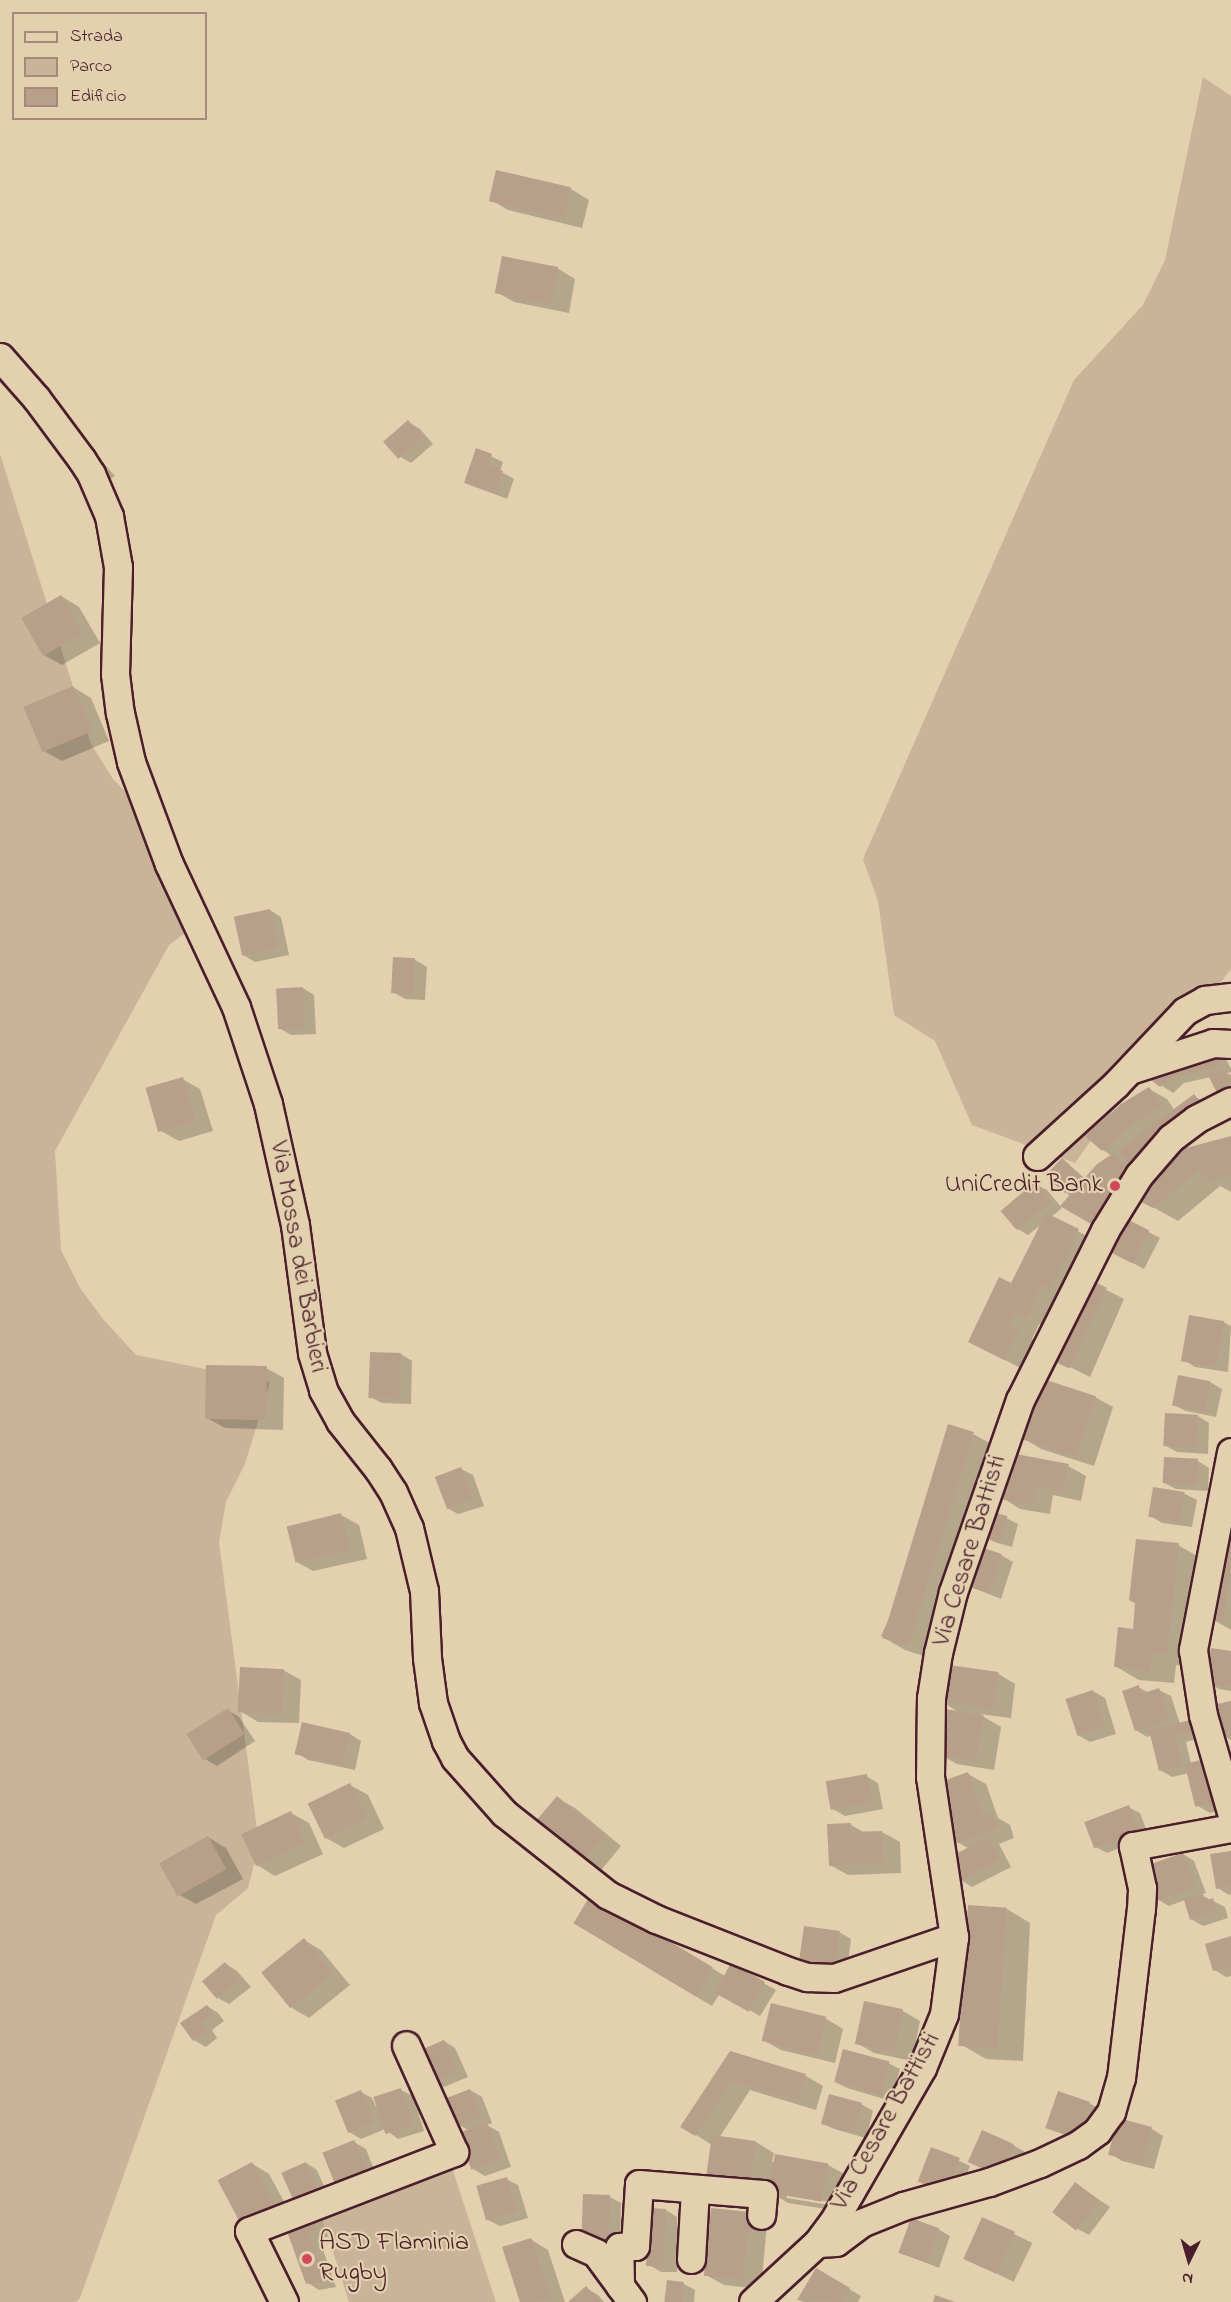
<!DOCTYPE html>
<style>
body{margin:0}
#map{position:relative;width:1231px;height:2302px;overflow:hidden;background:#e2d0ae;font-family:"Indie Flower",sans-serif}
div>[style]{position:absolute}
.green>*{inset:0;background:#c9b499}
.shadow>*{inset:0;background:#0003;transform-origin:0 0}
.building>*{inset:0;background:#b89f8a;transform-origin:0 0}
.roads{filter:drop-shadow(2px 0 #4a1f2b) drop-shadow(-2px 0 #4a1f2b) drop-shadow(0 2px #4a1f2b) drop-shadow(0 -2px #4a1f2b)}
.minor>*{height:27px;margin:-13.5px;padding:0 13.5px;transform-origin:13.5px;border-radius:13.5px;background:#e2d0ae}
.dots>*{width:16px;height:16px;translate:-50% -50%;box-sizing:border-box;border:3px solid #e2d0ae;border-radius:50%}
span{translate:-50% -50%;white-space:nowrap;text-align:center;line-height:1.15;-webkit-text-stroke:4.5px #e2d0ae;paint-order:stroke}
.poi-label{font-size:26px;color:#4a1f2b}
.right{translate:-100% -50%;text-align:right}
.left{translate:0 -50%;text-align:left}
.street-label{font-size:26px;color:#4a1f2b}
.legend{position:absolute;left:12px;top:12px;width:195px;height:108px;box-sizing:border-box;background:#e2d0ae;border:2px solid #a5897a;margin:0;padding:8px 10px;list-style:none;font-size:18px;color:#4a1f2b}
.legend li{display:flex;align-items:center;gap:12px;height:30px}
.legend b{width:30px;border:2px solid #a5897a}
.north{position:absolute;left:1159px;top:2230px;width:60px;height:60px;-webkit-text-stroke:4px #e2d0ae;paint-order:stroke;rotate:185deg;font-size:16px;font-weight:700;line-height:24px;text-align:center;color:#4a1f2b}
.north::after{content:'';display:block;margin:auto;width:21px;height:27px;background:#4a1f2b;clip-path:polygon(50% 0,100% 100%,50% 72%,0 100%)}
</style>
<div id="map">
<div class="green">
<i style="clip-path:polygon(1203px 77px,1231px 96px,1231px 969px,1203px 1006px,1163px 1039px,1075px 1163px,972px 1125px,935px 1041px,894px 1015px,878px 901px,863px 859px,1074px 380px,1143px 305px,1165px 260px)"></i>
<i style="clip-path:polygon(0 454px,91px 744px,113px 779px,144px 811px,200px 922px,169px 945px,55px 1151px,61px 1250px,80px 1288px,103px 1319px,136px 1355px,270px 1382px,245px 1464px,226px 1502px,219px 1542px,259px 1845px,248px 1888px,216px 1915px,80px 2298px,76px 2302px,0 2302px)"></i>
<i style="clip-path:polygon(452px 2168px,496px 2302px,349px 2302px,320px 2211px)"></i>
</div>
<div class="shadow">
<i style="clip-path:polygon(498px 171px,571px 189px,589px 200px,582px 228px,508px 210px,491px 200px)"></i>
<i style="clip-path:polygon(557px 268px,575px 279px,569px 313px,514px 302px,497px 292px)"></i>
<i style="clip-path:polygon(408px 422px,420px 429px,433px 444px,411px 463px,399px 456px)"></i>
<i style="clip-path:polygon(477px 450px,503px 462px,500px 471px,514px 479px,507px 499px,466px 483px)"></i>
<i style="clip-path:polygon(106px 466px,115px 476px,107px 481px,97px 470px)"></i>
<i style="clip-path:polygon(61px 596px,79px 607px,100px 643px,62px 665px,44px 655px)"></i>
<i style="clip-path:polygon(73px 687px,91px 698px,109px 741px,62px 761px,44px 751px)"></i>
<i style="clip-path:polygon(270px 910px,281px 917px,289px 955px,255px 962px,243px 955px)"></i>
<i style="clip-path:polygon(395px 959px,415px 960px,427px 967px,425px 1000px,405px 999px,393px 992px)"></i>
<i style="clip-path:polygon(303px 988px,314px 995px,316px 1034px,291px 1035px,279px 1028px)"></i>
<i style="clip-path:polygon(1224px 1055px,1231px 1069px,1231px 1072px,1227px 1073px,1231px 1075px,1231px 1105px,1211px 1077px,1184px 1083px,1173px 1093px,1149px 1077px,1161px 1065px)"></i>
<i style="clip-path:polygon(182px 1079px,200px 1089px,213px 1131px,179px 1141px,161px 1131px)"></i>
<i style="clip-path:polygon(1149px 1089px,1167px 1099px,1175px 1111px,1194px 1096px,1212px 1106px,1222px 1119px,1183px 1151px,1231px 1137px,1231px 1192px,1220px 1186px,1178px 1221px,1140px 1200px,1127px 1221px,1160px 1238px,1144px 1269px,1116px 1254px,1111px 1233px,1047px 1175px,1062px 1160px,1086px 1179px,1112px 1156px,1103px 1150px)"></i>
<i style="clip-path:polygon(1035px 1184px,1047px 1190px,1062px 1208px,1051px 1217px,1102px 1244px,1085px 1279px,1124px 1299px,1090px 1377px,1052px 1358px,1050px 1330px,1039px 1324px,1032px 1339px,1042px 1344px,1028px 1372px,970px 1342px,1012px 1285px,1043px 1223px,1028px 1235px,1016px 1228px)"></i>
<i style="clip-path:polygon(1223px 1322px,1231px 1326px,1228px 1372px,1195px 1367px,1184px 1360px)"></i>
<i style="clip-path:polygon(401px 1354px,412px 1361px,411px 1404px,382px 1403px,370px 1397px)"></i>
<i style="clip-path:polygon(266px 1368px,284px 1378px,283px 1430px,225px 1428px,207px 1418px)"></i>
<i style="clip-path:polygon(1179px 1377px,1210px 1382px,1222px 1389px,1216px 1417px,1186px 1411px,1174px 1405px)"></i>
<i style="clip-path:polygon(1095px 1397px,1113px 1407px,1094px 1466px,1041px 1449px,1023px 1438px)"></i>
<i style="clip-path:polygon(1198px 1416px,1209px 1423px,1208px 1454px,1177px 1452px,1166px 1446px)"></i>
<i style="clip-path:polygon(973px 1434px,997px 1447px,930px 1658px,905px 1650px,881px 1636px)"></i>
<i style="clip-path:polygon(1198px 1461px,1209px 1468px,1208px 1491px,1176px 1489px,1164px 1483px)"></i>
<i style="clip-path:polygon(1068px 1466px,1086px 1476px,1081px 1501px,1053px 1495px,1050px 1514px,1020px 1509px,1003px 1498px)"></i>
<i style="clip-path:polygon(461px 1469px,473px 1475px,484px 1506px,458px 1514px,447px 1508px)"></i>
<i style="clip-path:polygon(1155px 1489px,1185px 1494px,1197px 1500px,1192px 1527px,1162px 1523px,1151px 1516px)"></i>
<i style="clip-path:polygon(1231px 1507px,1231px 1630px,1214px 1620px)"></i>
<i style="clip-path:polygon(341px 1515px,359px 1525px,367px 1559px,313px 1571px,295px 1561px)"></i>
<i style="clip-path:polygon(1006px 1518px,1018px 1524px,1012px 1547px,994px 1542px,982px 1535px)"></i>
<i style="clip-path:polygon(1178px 1545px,1202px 1559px,1191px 1667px,1176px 1665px,1174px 1683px,1139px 1680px,1115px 1666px)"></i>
<i style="clip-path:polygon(1001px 1555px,1013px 1562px,1001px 1599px,966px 1585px)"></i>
<i style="clip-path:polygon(1231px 1652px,1231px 1691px,1219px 1689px,1207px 1682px)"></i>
<i style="clip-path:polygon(283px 1670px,301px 1680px,299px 1723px,258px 1722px,240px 1711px)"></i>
<i style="clip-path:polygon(997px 1673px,1015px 1684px,1011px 1718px,979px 1714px,1001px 1727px,994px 1770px,957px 1764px,939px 1754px,960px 1713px,939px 1700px)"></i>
<i style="clip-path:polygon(1138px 1687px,1149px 1693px,1159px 1690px,1171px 1696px,1180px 1724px,1208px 1736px,1186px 1742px,1191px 1764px,1227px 1808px,1210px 1813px,1198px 1806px,1189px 1773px,1172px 1777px,1160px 1770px,1152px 1735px,1147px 1737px,1136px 1730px)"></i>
<i style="clip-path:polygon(1093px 1691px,1105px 1698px,1116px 1734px,1090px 1742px,1078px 1735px)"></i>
<i style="clip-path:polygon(1231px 1703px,1231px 1740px,1221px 1734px)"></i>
<i style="clip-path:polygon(228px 1710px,239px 1717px,255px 1741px,217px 1766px,205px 1759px)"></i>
<i style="clip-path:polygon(350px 1734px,361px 1741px,355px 1770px,308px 1760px,297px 1753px)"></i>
<i style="clip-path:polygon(968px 1774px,986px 1784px,998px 1818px,1010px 1825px,1014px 1838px,999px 1844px,1011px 1867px,972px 1887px,961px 1880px,968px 1848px,957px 1842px)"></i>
<i style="clip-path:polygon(866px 1776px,878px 1783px,883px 1809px,845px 1816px,833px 1809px)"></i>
<i style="clip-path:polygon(350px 1785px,368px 1795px,384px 1829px,344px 1848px,326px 1838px)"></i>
<i style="clip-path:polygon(557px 1798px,575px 1808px,621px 1846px,598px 1874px,580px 1863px)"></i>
<i style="clip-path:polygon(1128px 1807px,1140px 1813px,1149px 1837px,1107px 1853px,1096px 1847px)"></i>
<i style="clip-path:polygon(291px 1813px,309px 1823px,323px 1854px,275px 1876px,257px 1865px)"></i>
<i style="clip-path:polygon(851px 1825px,865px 1833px,882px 1832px,900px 1842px,901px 1873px,848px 1875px,830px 1865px)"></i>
<i style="clip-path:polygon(208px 1837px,226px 1848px,243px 1879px,196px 1904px,178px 1894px)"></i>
<i style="clip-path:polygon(1231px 1853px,1231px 1894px,1229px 1895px,1218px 1888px)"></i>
<i style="clip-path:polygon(1183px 1854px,1194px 1861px,1206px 1893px,1201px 1895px,1225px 1907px,1228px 1918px,1203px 1926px,1191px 1919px,1185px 1900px,1169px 1906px,1157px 1899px)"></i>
<i style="clip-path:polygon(609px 1906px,725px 1976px,731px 1965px,776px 1990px,760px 2016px,720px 1993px,712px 2006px,695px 1996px)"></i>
<i style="clip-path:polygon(1007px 1909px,1030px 1923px,1023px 2061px,986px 2059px,962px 2045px)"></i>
<i style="clip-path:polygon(805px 1928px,839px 1932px,851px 1939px,846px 1978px)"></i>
<i style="clip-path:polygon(1231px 1938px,1231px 1976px,1226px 1977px,1215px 1970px)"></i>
<i style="clip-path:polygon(304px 1940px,321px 1950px,350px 1985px,309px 2018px,292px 2008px)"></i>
<i style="clip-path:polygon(226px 1964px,237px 1971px,251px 1987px,229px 2004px,218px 1998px)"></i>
<i style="clip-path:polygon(207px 2006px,218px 2013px,224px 2021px,212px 2030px,217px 2038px,206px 2047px,194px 2040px)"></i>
<i style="clip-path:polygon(903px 2011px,920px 2021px,912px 2061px,874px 2053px,857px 2043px)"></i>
<i style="clip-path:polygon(825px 2018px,843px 2029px,835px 2063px,781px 2050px,763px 2040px)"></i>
<i style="clip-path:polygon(444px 2041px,455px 2048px,468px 2077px,444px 2087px,432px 2081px)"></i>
<i style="clip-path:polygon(evenodd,730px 2053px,806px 2076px,823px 2086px,816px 2110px,750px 2090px,719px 2138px,756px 2142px,774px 2153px,772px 2162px,828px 2165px,846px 2175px,839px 2211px,788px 2203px,770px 2192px,726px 2186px,712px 2145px,682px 2126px,730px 2053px,787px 2195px,829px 2202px,829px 2205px,787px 2198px,787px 2195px)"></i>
<i style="clip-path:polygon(888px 2063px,900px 2069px,891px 2101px,847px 2088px,835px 2082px)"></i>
<i style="clip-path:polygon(401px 2090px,413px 2096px,424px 2131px,398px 2139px,385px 2129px,361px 2139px,349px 2132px,361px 2092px,372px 2098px,376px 2107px)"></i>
<i style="clip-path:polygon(470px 2090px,482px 2097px,492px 2123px,487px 2125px,499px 2132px,511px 2167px,485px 2176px,473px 2169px,470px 2131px,459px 2125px)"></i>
<i style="clip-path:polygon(1089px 2103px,1101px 2110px,1090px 2143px,1047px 2127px)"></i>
<i style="clip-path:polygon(861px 2104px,873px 2111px,866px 2138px,834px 2129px,822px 2123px)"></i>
<i style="clip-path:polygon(1119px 2120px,1152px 2129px,1163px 2136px,1154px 2169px,1122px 2161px,1111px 2154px)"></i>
<i style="clip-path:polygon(354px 2142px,366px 2149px,377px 2177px,348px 2189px,336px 2182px)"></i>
<i style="clip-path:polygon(1013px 2145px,1025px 2152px,1012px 2181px,981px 2168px)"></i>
<i style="clip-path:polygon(932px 2148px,970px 2166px,957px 2198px)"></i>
<i style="clip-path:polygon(251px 2163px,269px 2174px,293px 2218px,311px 2211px,322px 2218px,328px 2237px,319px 2238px,336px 2287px,319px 2290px,308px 2283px,285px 2222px,261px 2235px)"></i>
<i style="clip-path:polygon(306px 2163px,317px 2170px,329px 2198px,306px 2208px)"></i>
<i style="clip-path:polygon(506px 2179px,518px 2185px,528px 2218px,500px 2226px,488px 2220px)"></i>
<i style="clip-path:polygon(1075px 2184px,1110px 2207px,1089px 2235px,1078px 2229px)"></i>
<i style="clip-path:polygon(610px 2197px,621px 2203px,620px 2243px,594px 2242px,583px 2235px)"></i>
<i style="clip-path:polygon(666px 2210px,677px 2217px,677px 2272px,661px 2272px,649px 2265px)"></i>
<i style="clip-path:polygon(712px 2210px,767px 2224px,761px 2289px,724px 2285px,706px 2275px)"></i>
<i style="left:983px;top:2219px;width:55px;height:43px;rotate:26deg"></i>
<i style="clip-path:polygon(938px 2229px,950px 2236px,939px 2268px,900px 2252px)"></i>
<i style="clip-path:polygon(530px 2239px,548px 2250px,565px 2302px,522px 2302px)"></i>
<i style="clip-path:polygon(817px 2270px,861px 2296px,858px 2302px,803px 2302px,799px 2300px)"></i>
<i style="clip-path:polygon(684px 2284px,695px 2290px,694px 2302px,666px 2302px)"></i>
<i style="clip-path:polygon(586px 2288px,598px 2295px,604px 2302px,571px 2302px)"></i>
</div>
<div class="building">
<i style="left:496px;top:170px;width:77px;height:32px;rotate:13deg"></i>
<i style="left:502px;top:256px;width:57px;height:38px;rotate:11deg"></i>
<i style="left:408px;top:420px;width:23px;height:33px;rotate:49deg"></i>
<i style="clip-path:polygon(476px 448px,492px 454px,488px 466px,503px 471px,495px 494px,464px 483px)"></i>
<i style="left:61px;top:595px;width:44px;height:46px;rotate:60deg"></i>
<i style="left:73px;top:686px;width:49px;height:54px;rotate:67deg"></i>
<i style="left:270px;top:909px;width:40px;height:37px;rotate:78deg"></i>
<i style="left:393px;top:957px;width:22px;height:36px;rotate:3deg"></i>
<i style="left:303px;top:987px;width:41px;height:27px;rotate:87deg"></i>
<i style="clip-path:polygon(1213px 1047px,1222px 1066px,1172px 1077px,1160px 1087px,1147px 1077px)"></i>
<i style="clip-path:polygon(1222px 1069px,1231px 1087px,1231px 1096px,1221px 1101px,1208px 1075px)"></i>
<i style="left:183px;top:1077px;width:46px;height:39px;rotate:74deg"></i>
<i style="clip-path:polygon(1149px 1087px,1163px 1107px,1134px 1122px,1102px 1151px,1085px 1136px,1121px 1104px)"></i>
<i style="clip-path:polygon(1194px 1094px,1205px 1108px,1132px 1168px,1118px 1151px)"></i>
<i style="clip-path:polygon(1231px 1136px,1231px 1175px,1209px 1181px,1199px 1170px,1153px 1208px,1131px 1197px,1171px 1152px)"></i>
<i style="clip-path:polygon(1114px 1153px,1133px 1172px,1098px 1228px,1060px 1206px,1097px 1164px)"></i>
<i style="left:1062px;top:1158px;width:26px;height:24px;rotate:43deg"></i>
<i style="left:1035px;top:1182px;width:25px;height:45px;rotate:50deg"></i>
<i style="clip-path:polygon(1046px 1213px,1079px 1229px,1050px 1289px,1042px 1285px,1026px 1318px,1015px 1312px,1009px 1324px,1019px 1329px,1004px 1360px,968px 1342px,999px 1277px,1011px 1283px)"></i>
<i style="left:1119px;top:1215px;width:34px;height:37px;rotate:27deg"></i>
<i style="left:1086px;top:1278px;width:23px;height:89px;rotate:25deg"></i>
<i style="left:1189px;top:1315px;width:36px;height:47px;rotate:10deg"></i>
<i style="left:370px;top:1352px;width:31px;height:46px;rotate:2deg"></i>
<i style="left:206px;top:1365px;width:61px;height:54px;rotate:1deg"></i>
<i style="left:1178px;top:1375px;width:33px;height:31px;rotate:11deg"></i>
<i style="left:1040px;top:1378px;width:59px;height:64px;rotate:18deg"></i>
<i style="left:1165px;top:1413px;width:33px;height:33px;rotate:3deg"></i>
<i style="left:948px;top:1424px;width:27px;height:224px;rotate:17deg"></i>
<i style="clip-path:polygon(1010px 1453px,1069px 1464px,1063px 1492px,1036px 1486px,1032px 1505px,1001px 1499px)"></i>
<i style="left:1164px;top:1457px;width:34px;height:26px;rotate:3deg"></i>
<i style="left:461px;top:1467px;width:34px;height:28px;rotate:69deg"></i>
<i style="left:1153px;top:1487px;width:32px;height:30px;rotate:9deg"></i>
<i style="clip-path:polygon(1231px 1505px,1231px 1564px,1223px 1622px,1212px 1621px)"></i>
<i style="left:987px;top:1511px;width:21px;height:26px;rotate:14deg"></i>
<i style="left:341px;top:1513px;width:37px;height:56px;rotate:76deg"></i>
<i style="clip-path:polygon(1136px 1539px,1179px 1543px,1167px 1654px,1152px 1652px,1150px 1671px,1114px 1667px,1118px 1627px,1133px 1629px,1135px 1603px,1129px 1600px)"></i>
<i style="left:977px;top:1546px;width:26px;height:41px;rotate:18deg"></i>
<i style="clip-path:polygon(1211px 1648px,1231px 1651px,1231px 1687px,1205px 1683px)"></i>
<i style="left:942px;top:1664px;width:57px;height:37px;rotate:8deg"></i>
<i style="left:240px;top:1667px;width:44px;height:45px;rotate:3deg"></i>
<i style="clip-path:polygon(1139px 1685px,1141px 1694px,1159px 1688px,1170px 1720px,1135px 1731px,1122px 1691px)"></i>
<i style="left:1093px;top:1690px;width:39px;height:29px;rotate:72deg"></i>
<i style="clip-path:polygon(1231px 1701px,1231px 1733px,1219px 1735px,1213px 1705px)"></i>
<i style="left:228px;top:1708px;width:31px;height:49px;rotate:58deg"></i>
<i style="left:945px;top:1709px;width:39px;height:47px;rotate:9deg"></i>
<i style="clip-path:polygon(1195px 1719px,1197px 1730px,1175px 1736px,1182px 1765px,1159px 1771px,1149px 1730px)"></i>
<i style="left:302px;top:1722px;width:49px;height:33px;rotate:13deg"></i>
<i style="left:1205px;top:1759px;width:44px;height:21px;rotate:76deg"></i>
<i style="clip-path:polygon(968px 1772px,983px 1816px,992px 1813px,997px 1828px,956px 1843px,935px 1784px)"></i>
<i style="left:867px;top:1774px;width:29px;height:42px;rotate:80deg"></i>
<i style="left:350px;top:1783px;width:39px;height:47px;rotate:64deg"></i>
<i style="left:557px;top:1796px;width:61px;height:38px;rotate:40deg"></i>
<i style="left:1129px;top:1805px;width:28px;height:48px;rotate:69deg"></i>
<i style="left:291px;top:1811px;width:35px;height:55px;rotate:65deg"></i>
<i style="clip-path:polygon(851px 1823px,851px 1832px,882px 1831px,883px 1864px,829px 1866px,827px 1824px)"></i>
<i style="left:208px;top:1836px;width:38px;height:56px;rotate:61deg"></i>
<i style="left:988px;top:1837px;width:26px;height:46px;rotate:62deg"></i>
<i style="clip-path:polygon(1231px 1851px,1231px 1886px,1216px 1889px,1210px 1854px)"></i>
<i style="left:1183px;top:1853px;width:36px;height:41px;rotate:71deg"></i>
<i style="left:591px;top:1894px;width:142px;height:34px;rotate:31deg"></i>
<i style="clip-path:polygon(1203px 1894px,1205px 1901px,1213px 1898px,1217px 1911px,1190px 1920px,1184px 1900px)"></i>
<i style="left:968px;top:1905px;width:39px;height:141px;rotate:4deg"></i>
<i style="left:804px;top:1926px;width:36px;height:42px;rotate:8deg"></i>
<i style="clip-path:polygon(1231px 1936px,1231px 1966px,1213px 1971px,1205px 1944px)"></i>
<i style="left:304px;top:1938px;width:46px;height:55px;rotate:51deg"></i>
<i style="left:225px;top:1962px;width:23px;height:30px;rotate:50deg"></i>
<i style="left:731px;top:1963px;width:39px;height:34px;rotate:29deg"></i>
<i style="left:864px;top:2001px;width:40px;height:44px;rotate:12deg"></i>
<i style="left:771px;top:2003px;width:57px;height:39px;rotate:14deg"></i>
<i style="clip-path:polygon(207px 2005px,214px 2014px,201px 2023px,207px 2031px,193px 2041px,180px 2023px)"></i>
<i style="left:444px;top:2040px;width:34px;height:28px;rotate:67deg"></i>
<i style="left:843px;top:2049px;width:48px;height:34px;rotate:15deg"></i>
<i style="clip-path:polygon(730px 2051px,806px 2074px,798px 2100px,732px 2081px,695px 2136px,680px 2127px)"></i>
<i style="left:401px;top:2088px;width:39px;height:29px;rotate:72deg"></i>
<i style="left:470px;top:2089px;width:30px;height:25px;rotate:69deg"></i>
<i style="left:361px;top:2090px;width:35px;height:28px;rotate:68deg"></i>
<i style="left:1058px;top:2091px;width:34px;height:39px;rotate:19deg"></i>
<i style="left:829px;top:2094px;width:34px;height:31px;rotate:15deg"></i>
<i style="left:1118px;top:2118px;width:35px;height:38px;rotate:15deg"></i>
<i style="left:487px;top:2123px;width:39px;height:30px;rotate:71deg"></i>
<i style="left:982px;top:2130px;width:35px;height:35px;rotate:24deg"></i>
<i style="left:712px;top:2135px;width:44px;height:42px;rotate:8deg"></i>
<i style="left:354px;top:2140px;width:32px;height:34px;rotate:68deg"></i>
<i style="left:931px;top:2147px;width:31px;height:37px;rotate:21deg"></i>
<i style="left:775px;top:2154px;width:54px;height:39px;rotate:10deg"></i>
<i style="left:252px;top:2162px;width:51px;height:39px;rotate:62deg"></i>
<i style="left:306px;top:2162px;width:32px;height:27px;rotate:66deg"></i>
<i style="left:507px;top:2177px;width:36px;height:32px;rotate:74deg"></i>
<i style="left:1075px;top:2182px;width:30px;height:38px;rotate:37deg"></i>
<i style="left:583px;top:2194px;width:27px;height:42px;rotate:2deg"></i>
<i style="left:649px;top:2208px;width:17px;height:58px;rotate:3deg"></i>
<i style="left:711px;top:2208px;width:39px;height:68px;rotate:6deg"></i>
<i style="clip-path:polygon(311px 2210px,318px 2230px,308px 2232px,326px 2280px,306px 2284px,283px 2220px)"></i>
<i style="left:982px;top:2217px;width:36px;height:46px;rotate:24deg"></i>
<i style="left:911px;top:2218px;width:30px;height:37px;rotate:20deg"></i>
<i style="clip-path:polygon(531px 2238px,550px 2298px,536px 2302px,520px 2302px,502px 2247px)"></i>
<i style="clip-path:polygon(816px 2268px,850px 2288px,842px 2302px,797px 2300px)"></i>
<i style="left:667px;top:2280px;width:17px;height:22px;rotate:7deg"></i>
<i style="clip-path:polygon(586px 2286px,600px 2302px,568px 2302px)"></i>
<i style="clip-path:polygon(935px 2295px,955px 2302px,933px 2302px)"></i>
</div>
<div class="roads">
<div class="minor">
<i style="left:0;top:357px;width:55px;rotate:48.7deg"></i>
<i style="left:36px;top:398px;width:77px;rotate:53.4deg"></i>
<i style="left:82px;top:460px;width:17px;rotate:57deg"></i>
<i style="left:91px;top:474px;width:46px;rotate:66.8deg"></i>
<i style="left:109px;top:516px;width:52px;rotate:80deg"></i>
<i style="left:118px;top:567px;width:107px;rotate:91.6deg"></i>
<i style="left:115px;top:674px;width:39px;rotate:83deg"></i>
<i style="left:120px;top:713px;width:50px;rotate:77.3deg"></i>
<i style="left:131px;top:762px;width:109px;rotate:69.6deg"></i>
<i style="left:169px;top:864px;width:158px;rotate:64.9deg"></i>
<i style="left:236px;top:1007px;width:102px;rotate:71.7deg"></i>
<i style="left:268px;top:1104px;width:124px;rotate:77.4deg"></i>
<i style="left:295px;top:1225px;width:129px;rotate:82.4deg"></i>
<i style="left:312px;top:1353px;width:39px;rotate:73deg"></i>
<i style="left:323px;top:1390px;width:35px;rotate:61deg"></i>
<i style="left:340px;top:1421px;width:61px;rotate:51.6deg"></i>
<i style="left:378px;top:1469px;width:27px;rotate:57deg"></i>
<i style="left:393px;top:1492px;width:39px;rotate:66deg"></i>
<i style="left:409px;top:1528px;width:65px;rotate:76.6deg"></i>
<i style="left:424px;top:1591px;width:67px;rotate:87.4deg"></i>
<i style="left:427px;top:1658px;width:45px;rotate:82.4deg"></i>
<i style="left:433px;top:1703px;width:40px;rotate:71.1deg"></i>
<i style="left:446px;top:1741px;width:19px;rotate:62deg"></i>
<i style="left:455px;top:1758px;width:74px;rotate:48.3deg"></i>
<i style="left:504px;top:1813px;width:132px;rotate:38.3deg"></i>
<i style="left:608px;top:1895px;width:54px;rotate:26.6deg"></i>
<i style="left:656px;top:1919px;width:142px;rotate:21.5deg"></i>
<i style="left:788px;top:1971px;width:20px;rotate:18deg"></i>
<i style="left:807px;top:1977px;width:27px;rotate:2deg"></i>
<i style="left:834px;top:1978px;width:127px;rotate:-18.9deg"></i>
<i style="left:1130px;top:1070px;width:87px;rotate:-18deg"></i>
<i style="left:1213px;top:1043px;width:18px;rotate:3deg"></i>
<i style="left:1037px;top:1156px;width:107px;rotate:-42.3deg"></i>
<i style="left:1116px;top:1084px;width:100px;rotate:-46.6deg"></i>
<i style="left:1185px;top:1011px;width:23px;rotate:-29deg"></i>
<i style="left:1205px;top:1000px;width:26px;rotate:-7deg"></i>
<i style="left:1231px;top:1452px;width:202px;rotate:100.9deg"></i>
<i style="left:1193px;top:1650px;width:66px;rotate:81.3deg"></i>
<i style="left:1203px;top:1715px;width:101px;rotate:73.9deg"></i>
<i style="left:818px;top:2243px;width:18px;rotate:-3deg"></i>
<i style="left:836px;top:2242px;width:31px;rotate:-37deg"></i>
<i style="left:861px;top:2223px;width:45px;rotate:-22deg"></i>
<i style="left:903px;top:2206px;width:89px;rotate:-15.6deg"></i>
<i style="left:989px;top:2182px;width:54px;rotate:-20.4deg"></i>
<i style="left:1040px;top:2163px;width:42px;rotate:-25.3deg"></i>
<i style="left:1078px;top:2145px;width:24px;rotate:-36deg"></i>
<i style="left:1097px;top:2131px;width:24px;rotate:-54deg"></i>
<i style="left:1111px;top:2112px;width:35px;rotate:-74deg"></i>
<i style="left:1121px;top:2078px;width:170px;rotate:-83.3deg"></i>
<i style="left:1141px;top:1909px;width:21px;rotate:-87deg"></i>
<i style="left:1142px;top:1888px;width:43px;rotate:-102.1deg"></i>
<i style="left:1133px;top:1846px;width:100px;rotate:-10.4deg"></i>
<i style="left:576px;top:2244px;width:22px;rotate:24deg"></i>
<i style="left:596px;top:2253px;width:61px;rotate:53.7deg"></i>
<i style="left:691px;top:2259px;width:70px;rotate:-86.7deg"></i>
<i style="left:620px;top:2286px;width:39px;rotate:-91deg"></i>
<i style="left:619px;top:2247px;width:16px;rotate:-4deg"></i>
<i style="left:635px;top:2246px;width:62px;rotate:-86.3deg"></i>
<i style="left:639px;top:2184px;width:124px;rotate:4.6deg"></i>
<i style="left:763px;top:2194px;width:21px;rotate:95deg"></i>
<i style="left:284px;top:2302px;width:79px;rotate:-116.2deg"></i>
<i style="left:249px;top:2231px;width:220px;rotate:-21.1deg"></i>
<i style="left:454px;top:2152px;width:117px;rotate:-114.2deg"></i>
<i style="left:753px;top:2302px;width:87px;rotate:-42.7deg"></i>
<i style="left:817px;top:2243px;width:26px;rotate:-53deg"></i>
<i style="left:833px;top:2222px;width:178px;rotate:-60deg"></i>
<i style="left:922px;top:2068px;width:58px;rotate:-67.8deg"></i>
<i style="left:944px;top:2014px;width:78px;rotate:-82.6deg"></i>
<i style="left:954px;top:1937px;width:162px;rotate:-98.5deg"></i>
<i style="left:930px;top:1777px;width:79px;rotate:-89.3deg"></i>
<i style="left:931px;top:1698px;width:46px;rotate:-81.2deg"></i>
<i style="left:938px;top:1653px;width:63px;rotate:-76.2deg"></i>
<i style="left:953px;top:1592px;width:203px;rotate:-70.8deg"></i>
<i style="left:1020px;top:1400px;width:190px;rotate:-63.4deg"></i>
<i style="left:1105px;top:1230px;width:65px;rotate:-58.3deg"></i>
<i style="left:1139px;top:1175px;width:49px;rotate:-49.1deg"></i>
<i style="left:1171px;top:1138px;width:31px;rotate:-37deg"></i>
<i style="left:1196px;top:1119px;width:39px;rotate:-27deg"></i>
</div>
</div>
<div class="dots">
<i style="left:1115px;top:1186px;background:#d1495b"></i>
<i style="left:307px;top:2259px;background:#d1495b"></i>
</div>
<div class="poi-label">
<span class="right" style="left:1103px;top:1186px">UniCredit Bank</span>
<span class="left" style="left:319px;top:2259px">ASD Flaminia<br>Rugby</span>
</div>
<div class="street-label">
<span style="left:297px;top:1257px;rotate:80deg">Via Mossa dei Barbieri</span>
<span style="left:971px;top:1551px;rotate:-73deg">Via Cesare Battisti</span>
<span style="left:887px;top:2122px;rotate:-61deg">Via Cesare Battisti</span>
</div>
<ul class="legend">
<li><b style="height:8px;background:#e2d0ae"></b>Strada</li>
<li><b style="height:16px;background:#c9b499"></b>Parco</li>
<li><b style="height:16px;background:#b89f8a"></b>Edificio</li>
</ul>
<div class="north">N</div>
</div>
